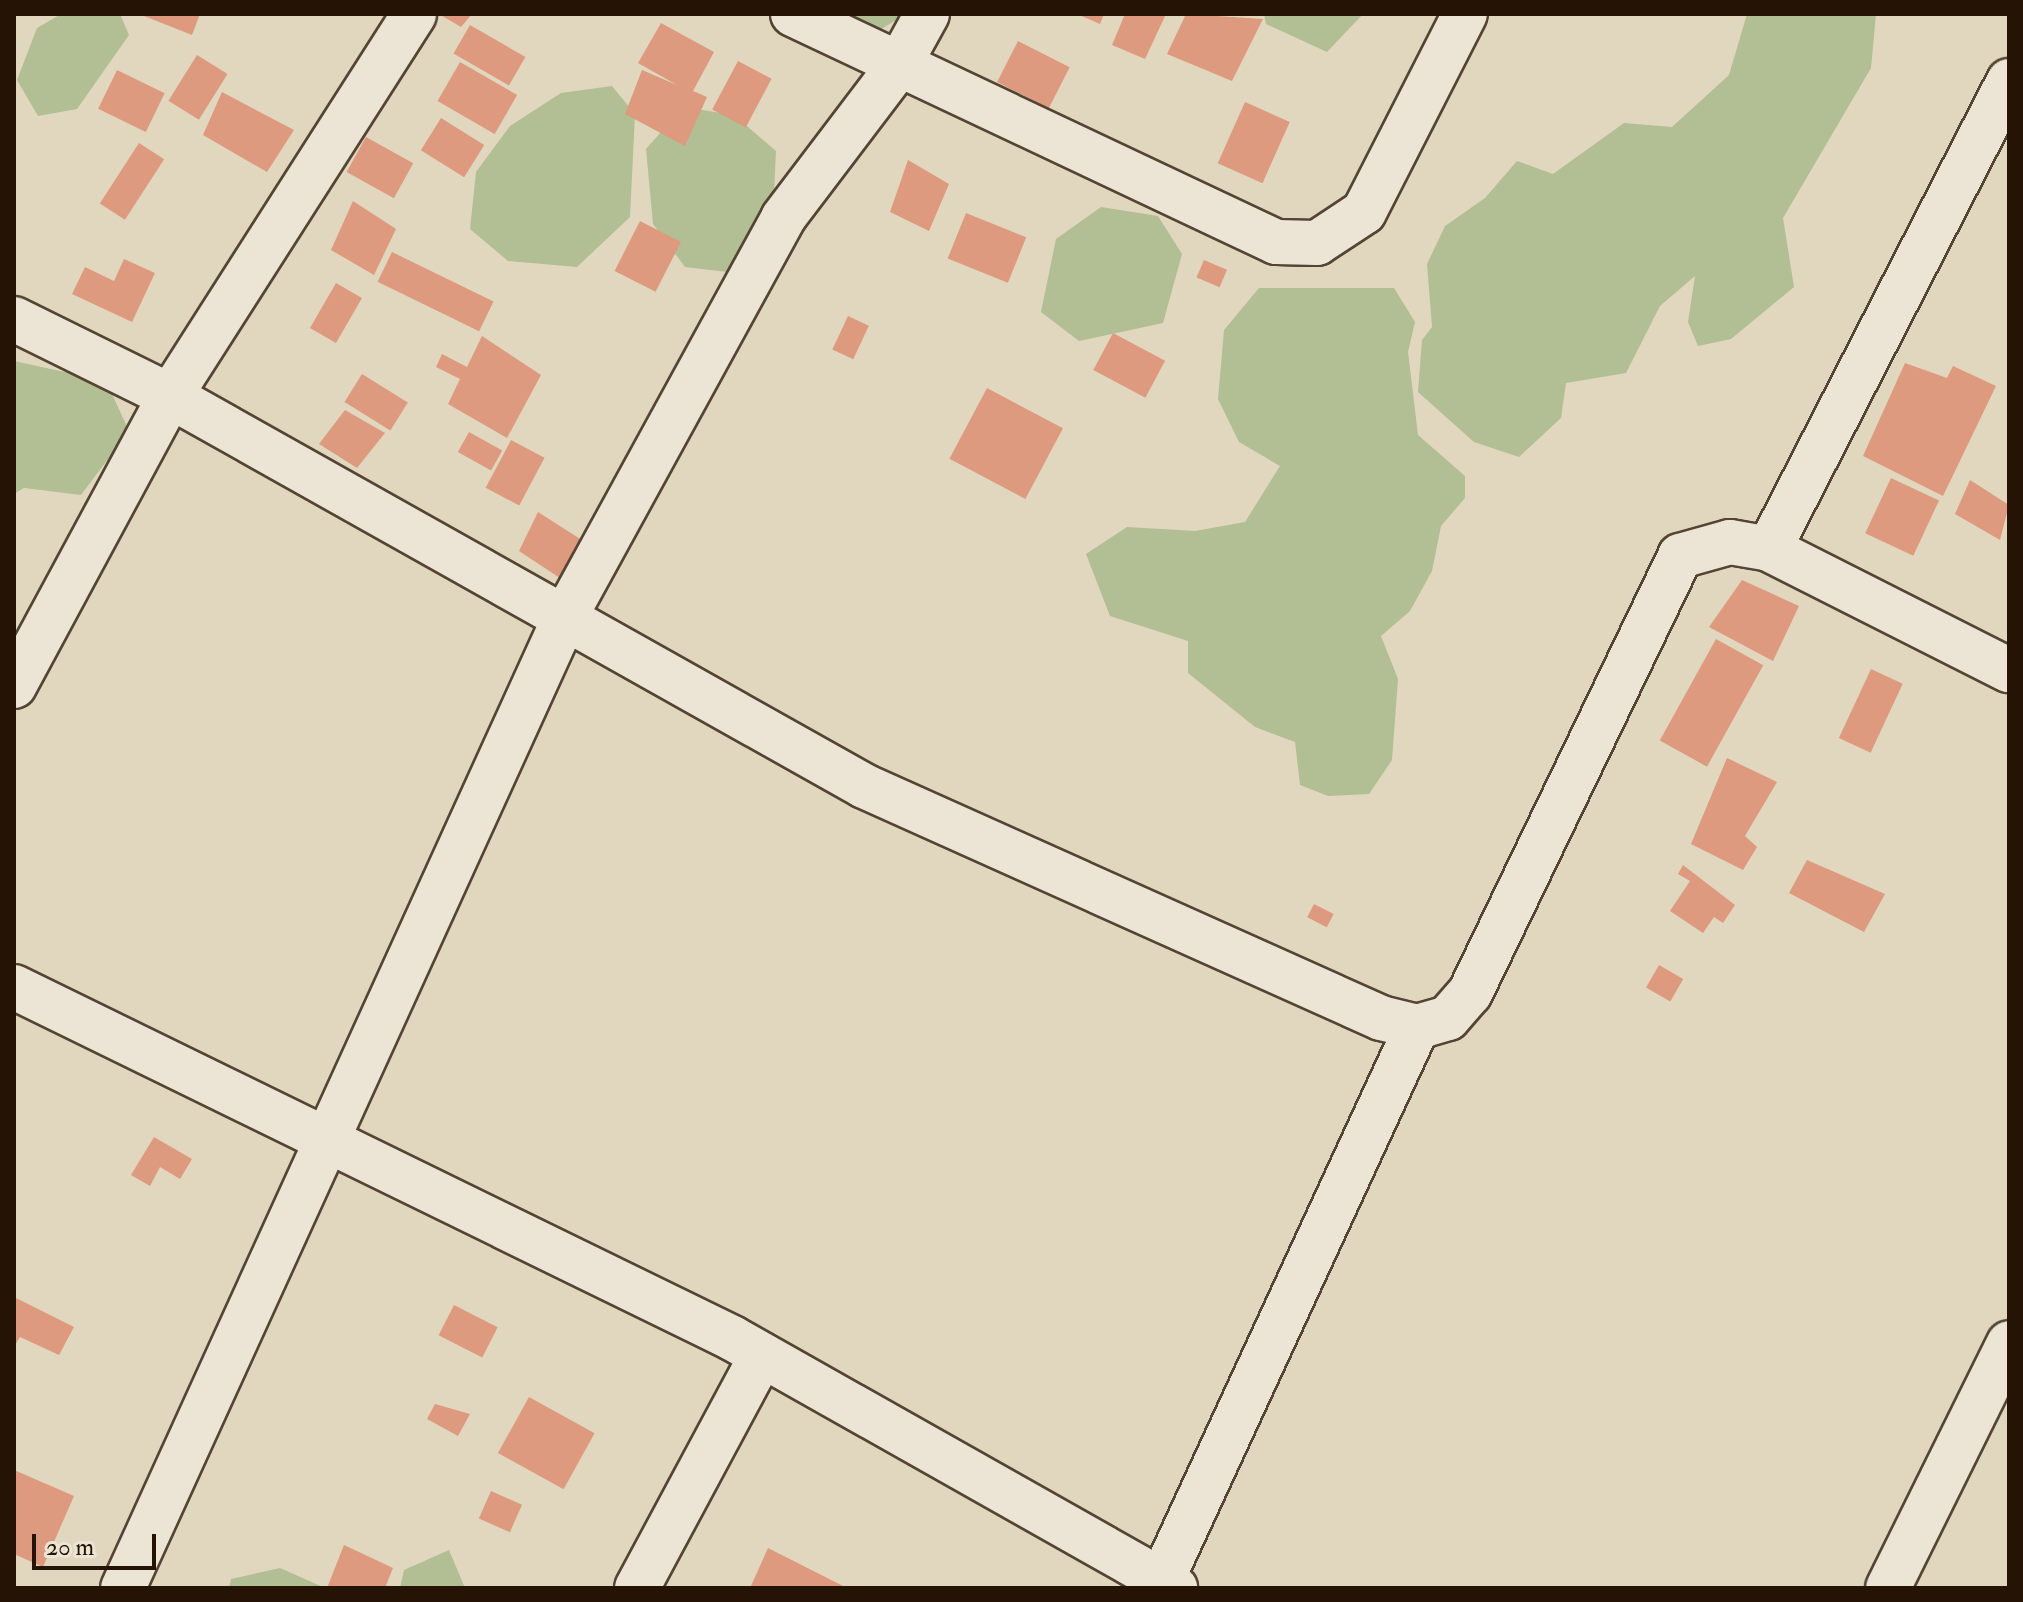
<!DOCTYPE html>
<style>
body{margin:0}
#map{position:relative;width:2023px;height:1602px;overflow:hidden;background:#e1d7be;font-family:"IM FELL Double Pica",serif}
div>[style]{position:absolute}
.green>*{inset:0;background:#b2be93}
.building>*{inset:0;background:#dd9a7e;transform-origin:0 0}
.roads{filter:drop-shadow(2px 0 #544433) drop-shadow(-2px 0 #544433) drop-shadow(0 2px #544433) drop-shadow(0 -2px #544433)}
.minor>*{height:44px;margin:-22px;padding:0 22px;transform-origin:22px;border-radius:22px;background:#ece5d5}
span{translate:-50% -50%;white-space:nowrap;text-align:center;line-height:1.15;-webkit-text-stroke:6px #ece5d5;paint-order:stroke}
.frame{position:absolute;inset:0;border:16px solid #251305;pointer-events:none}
.scale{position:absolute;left:32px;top:1534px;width:124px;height:36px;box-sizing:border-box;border:4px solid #251305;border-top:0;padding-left:10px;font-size:24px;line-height:28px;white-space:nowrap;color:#251305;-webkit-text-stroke:6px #ece5d5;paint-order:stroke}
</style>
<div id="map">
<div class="green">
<i style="clip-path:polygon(61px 14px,120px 14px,129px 35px,77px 109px,38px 116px,17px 80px,37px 28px)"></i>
<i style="clip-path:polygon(822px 14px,906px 14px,878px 31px)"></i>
<i style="clip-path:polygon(1264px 14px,1363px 14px,1327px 52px,1266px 24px)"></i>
<i style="clip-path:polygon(1747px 14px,1876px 14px,1871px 68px,1783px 218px,1794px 287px,1731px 339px,1698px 346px,1688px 322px,1695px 276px,1660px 306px,1626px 373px,1566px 383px,1561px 418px,1519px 457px,1474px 442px,1418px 392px,1422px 340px,1432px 327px,1427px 264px,1445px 226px,1485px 198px,1517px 161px,1553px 174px,1624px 123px,1672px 127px,1729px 75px)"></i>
<i style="clip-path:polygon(612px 86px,635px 114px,630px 217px,577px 267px,508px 261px,470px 229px,476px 172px,510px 126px,561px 93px)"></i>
<i style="clip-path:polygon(683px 107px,734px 115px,776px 151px,773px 214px,727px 272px,685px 267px,653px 224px,646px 149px)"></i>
<i style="clip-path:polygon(1101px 207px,1158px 216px,1182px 254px,1163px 323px,1079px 341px,1041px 312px,1056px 239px)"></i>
<i style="clip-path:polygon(1259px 288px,1394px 288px,1415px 322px,1408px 352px,1418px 435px,1465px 476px,1465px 498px,1441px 526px,1432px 571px,1410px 611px,1381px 636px,1398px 679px,1392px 760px,1369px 794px,1328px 796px,1300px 785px,1295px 742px,1255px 727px,1188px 673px,1188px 641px,1110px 616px,1086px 554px,1127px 527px,1195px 531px,1245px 522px,1280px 466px,1239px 442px,1218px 399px,1224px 330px)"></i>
<i style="clip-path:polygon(14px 361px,106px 381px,129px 431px,81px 495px,24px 488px,14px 494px)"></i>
<i style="clip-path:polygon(449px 1550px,465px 1588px,400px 1588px,404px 1570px)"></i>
<i style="clip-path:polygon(280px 1568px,325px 1588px,229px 1588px,231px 1579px)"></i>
</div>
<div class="building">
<i style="clip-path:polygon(139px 14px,200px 14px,192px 35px)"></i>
<i style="clip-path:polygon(439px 14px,472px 14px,461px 27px)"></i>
<i style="clip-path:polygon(1077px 14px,1104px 14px,1100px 24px)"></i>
<i style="clip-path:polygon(1125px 14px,1166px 14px,1145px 59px,1112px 45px)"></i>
<i style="clip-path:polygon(1186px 14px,1263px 19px,1232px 81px,1167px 54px)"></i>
<i style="clip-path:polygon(661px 23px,714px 52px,693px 91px,707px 97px,685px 146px,625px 114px,642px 70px,677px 85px,638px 63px)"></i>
<i style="left:470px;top:25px;width:64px;height:33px;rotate:30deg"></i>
<i style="left:1018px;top:41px;width:58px;height:46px;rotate:27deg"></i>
<i style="left:197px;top:55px;width:36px;height:54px;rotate:32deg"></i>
<i style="left:738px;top:61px;width:38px;height:55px;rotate:28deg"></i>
<i style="left:460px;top:62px;width:66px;height:45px;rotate:30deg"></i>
<i style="left:117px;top:70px;width:53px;height:43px;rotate:26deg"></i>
<i style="clip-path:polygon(222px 92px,294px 130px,267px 172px,203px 135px)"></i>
<i style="left:1245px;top:102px;width:49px;height:67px;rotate:24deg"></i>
<i style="left:441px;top:118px;width:51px;height:38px;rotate:32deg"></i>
<i style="left:366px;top:137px;width:54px;height:40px;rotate:29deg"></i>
<i style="left:139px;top:143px;width:30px;height:72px;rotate:33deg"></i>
<i style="clip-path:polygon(908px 160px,949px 184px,929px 231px,890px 212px)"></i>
<i style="clip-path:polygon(353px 201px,396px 229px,374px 275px,331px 250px)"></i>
<i style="left:966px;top:213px;width:65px;height:49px;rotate:22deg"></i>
<i style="left:640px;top:221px;width:46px;height:56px;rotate:27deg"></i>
<i style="left:392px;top:252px;width:113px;height:33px;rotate:26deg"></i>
<i style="clip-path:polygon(124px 259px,155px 273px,132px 322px,72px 294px,85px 267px,114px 281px)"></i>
<i style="left:1204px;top:260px;width:25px;height:19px;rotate:23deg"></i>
<i style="left:336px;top:283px;width:30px;height:52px;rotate:30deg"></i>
<i style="left:848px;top:316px;width:23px;height:37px;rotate:25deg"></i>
<i style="left:1113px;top:333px;width:59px;height:42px;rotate:28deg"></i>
<i style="clip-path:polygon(482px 336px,541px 375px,507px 438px,448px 404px,460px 379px,436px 367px,442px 354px,467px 367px)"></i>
<i style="clip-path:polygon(1905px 363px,1947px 378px,1953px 366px,1996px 386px,1943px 496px,1863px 456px)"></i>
<i style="left:362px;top:374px;width:54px;height:33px;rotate:32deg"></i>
<i style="left:987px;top:388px;width:86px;height:80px;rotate:28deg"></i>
<i style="clip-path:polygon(345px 410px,385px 433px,357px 468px,319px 444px)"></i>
<i style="left:469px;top:432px;width:38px;height:23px;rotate:29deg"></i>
<i style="left:511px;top:440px;width:38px;height:54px;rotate:28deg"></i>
<i style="left:1891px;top:478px;width:53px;height:61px;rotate:25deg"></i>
<i style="clip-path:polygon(1970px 480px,2009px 505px,2000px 540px,1955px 514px)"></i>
<i style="clip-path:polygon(538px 512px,585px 542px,566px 582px,519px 551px)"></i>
<i style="clip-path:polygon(1742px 580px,1799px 606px,1773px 661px,1709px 627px)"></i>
<i style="left:1716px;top:639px;width:54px;height:116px;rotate:29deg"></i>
<i style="left:1871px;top:669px;width:35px;height:76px;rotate:25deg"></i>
<i style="clip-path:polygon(1727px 758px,1777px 782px,1745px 836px,1757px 847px,1743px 870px,1691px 844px)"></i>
<i style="clip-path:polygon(1807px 860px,1885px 894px,1864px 932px,1789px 893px)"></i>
<i style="clip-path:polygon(1683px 865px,1735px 905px,1723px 923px,1714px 917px,1703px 933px,1670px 911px,1690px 881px,1678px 874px)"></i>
<i style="left:1314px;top:904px;width:22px;height:15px;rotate:27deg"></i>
<i style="left:1659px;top:965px;width:28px;height:26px;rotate:30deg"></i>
<i style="clip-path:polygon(154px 1137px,192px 1159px,180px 1179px,160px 1167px,150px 1186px,131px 1175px)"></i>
<i style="clip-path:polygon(14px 1297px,74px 1327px,59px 1355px,20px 1337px,14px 1347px)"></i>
<i style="left:454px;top:1305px;width:49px;height:34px;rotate:27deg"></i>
<i style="left:529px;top:1397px;width:75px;height:64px;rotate:29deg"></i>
<i style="clip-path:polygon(435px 1404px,470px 1414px,458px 1436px,427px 1419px)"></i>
<i style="clip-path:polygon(14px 1470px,74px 1496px,43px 1567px,14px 1554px)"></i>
<i style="left:491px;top:1491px;width:34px;height:30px;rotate:24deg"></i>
<i style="clip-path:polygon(344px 1545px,393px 1568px,385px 1588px,327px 1588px)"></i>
<i style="clip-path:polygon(768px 1548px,847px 1588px,750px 1588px)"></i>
</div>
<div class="roads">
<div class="minor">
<i style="left:793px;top:14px;width:534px;rotate:25.27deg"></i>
<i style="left:1276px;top:242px;width:41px;rotate:1.4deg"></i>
<i style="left:1317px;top:243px;width:56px;rotate:-33.4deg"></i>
<i style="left:1364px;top:212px;width:222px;rotate:-63deg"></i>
<i style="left:14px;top:319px;width:174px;rotate:26.3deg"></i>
<i style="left:170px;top:396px;width:796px;rotate:29.33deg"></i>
<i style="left:864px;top:786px;width:567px;rotate:24.17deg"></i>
<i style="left:1381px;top:1018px;width:37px;rotate:14deg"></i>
<i style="left:1417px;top:1027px;width:32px;rotate:-16deg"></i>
<i style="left:1448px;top:1018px;width:33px;rotate:-49deg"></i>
<i style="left:1470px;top:993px;width:485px;rotate:-64.3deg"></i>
<i style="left:1680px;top:556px;width:52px;rotate:-15.6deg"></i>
<i style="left:1730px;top:542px;width:40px;rotate:10deg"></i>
<i style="left:1769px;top:549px;width:269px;rotate:26.8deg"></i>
<i style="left:1769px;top:549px;width:526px;rotate:-62.85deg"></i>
<i style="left:14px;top:686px;width:329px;rotate:-61.7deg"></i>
<i style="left:170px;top:396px;width:453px;rotate:-57.4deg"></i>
<i style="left:14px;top:987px;width:799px;rotate:26.05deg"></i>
<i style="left:732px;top:1338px;width:509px;rotate:29.44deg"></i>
<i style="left:123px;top:1588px;width:1069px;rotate:-65.52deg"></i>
<i style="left:566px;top:615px;width:452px;rotate:-61.3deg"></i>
<i style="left:783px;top:218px;width:192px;rotate:-52.8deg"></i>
<i style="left:899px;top:65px;width:58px;rotate:-61.2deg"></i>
<i style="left:637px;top:1588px;width:264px;rotate:-61.8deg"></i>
<i style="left:1158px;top:1588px;width:618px;rotate:-65.22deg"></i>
<i style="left:1888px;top:1588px;width:273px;rotate:-63.7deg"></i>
</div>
</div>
<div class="frame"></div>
<div class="scale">20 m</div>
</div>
